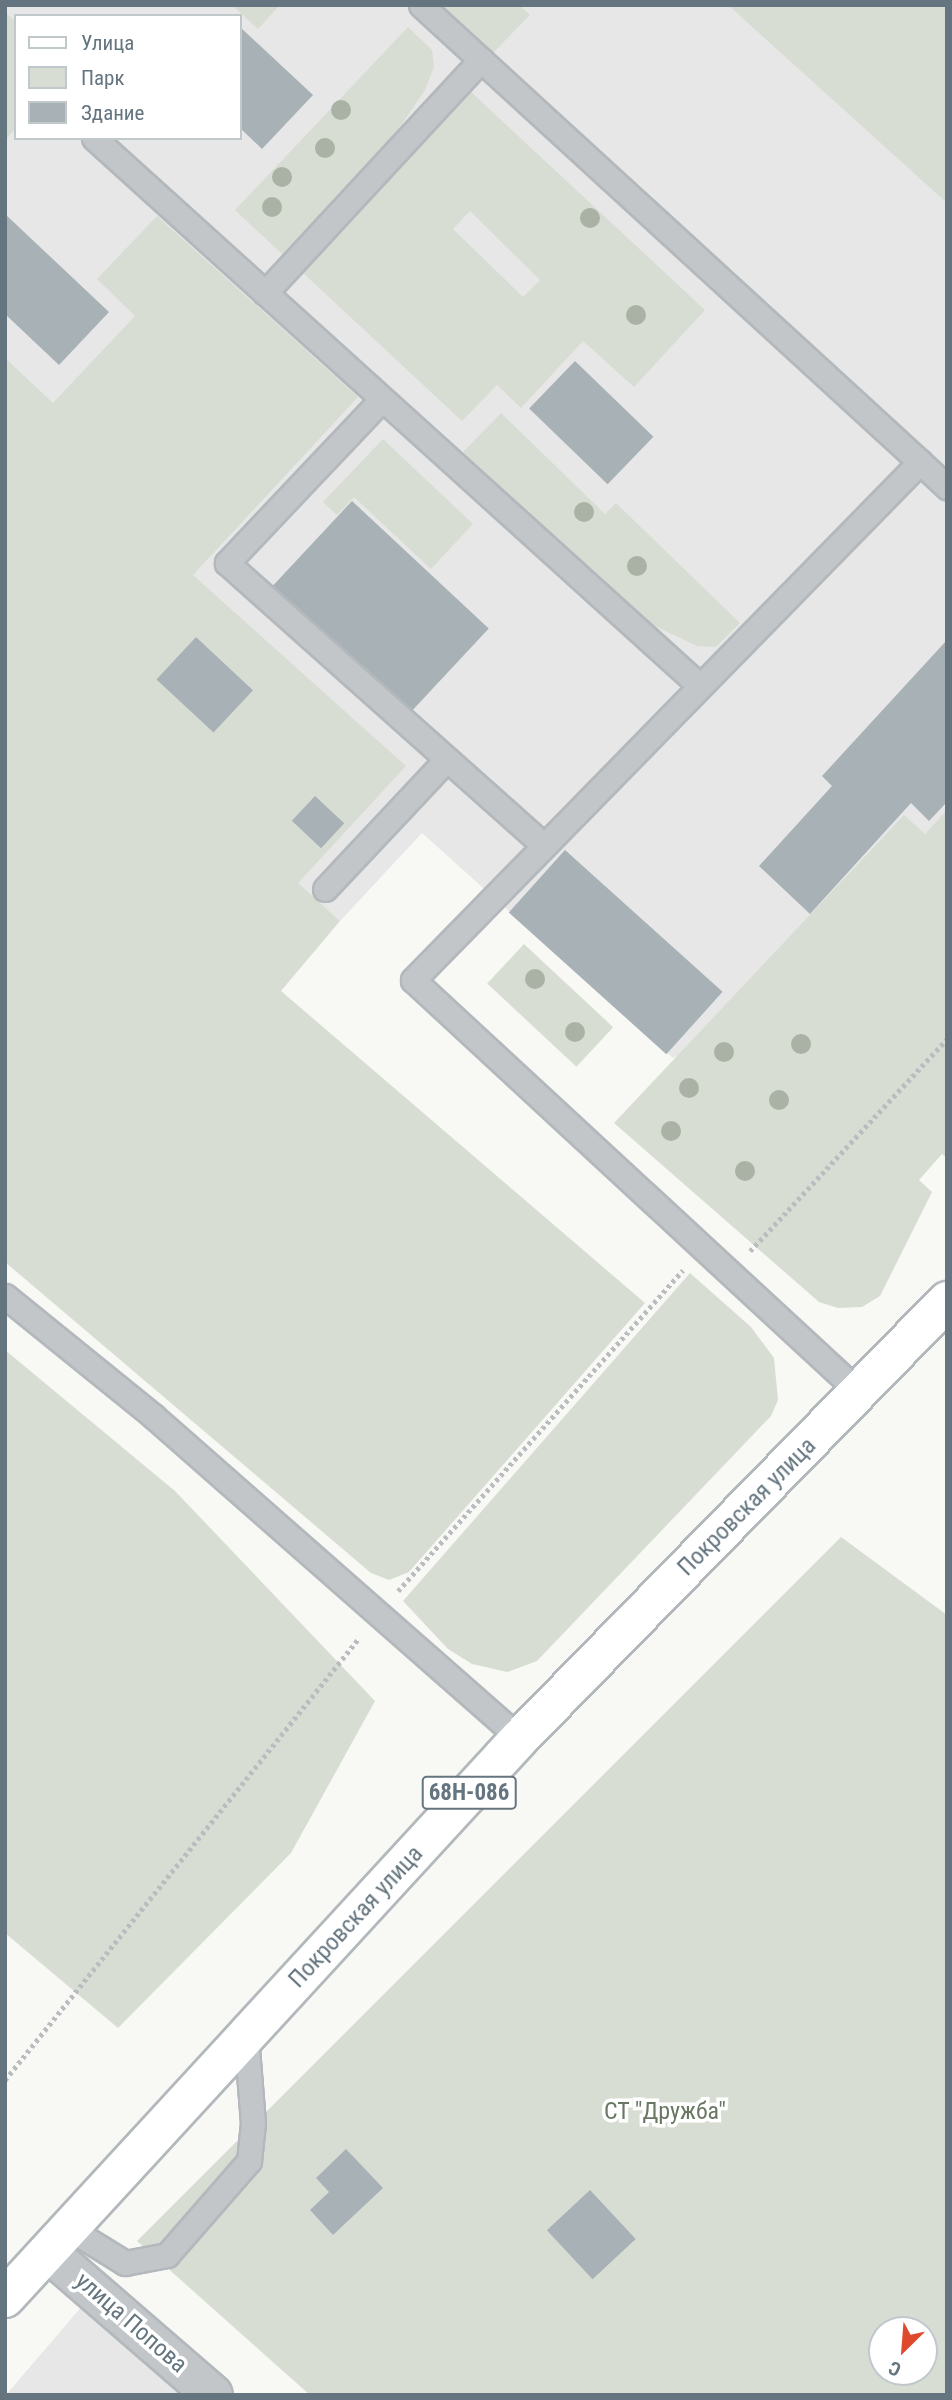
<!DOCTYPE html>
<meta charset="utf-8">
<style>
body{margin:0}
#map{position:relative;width:952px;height:2400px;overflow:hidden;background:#f8f8f5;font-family:"Roboto Condensed",sans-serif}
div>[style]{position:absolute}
.built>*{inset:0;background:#e6e7e6}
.green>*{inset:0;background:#d8ddd4;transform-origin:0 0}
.building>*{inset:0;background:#a8b1b6;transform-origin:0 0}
.path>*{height:4.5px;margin-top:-2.25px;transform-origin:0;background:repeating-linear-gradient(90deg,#babdbf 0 3.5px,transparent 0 7px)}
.roads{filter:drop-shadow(2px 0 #b3b8bc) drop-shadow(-2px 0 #b3b8bc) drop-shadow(0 2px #b3b8bc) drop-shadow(0 -2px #b3b8bc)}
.lane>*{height:23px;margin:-11.5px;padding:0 11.5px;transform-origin:11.5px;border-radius:11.5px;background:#c2c6c9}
.street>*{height:38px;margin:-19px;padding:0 19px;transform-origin:19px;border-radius:19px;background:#c2c6c9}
.primary>*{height:38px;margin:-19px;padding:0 19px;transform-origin:19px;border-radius:19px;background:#fff}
.trees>*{width:20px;height:20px;margin:-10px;border-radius:50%;background:#a9b2a4}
span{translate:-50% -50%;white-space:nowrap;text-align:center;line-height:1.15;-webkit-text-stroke:7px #fff;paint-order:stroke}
.shield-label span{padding:2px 5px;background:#fff;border:2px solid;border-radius:5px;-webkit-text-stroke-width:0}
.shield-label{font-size:23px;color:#64757f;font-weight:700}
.street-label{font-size:24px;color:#64757f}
.park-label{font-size:24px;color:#687862}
.frame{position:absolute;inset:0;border:7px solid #64757f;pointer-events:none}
.legend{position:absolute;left:14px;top:14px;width:228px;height:126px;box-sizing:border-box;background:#fff;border:2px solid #c1c8cc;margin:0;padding:9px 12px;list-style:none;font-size:21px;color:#64757f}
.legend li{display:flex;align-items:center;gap:14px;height:35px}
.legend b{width:35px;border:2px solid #c1c8cc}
.north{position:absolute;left:868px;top:2316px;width:70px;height:70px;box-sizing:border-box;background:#fff;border:2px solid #c1c8cc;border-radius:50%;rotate:205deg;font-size:19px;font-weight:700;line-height:28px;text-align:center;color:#64757f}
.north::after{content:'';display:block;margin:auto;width:24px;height:32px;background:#df4a2e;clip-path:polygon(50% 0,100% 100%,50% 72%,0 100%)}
</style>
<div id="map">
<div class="built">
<i style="clip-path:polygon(evenodd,5px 5px,947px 5px,947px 937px,673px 1058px,422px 833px,340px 921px,134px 739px,5px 756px,5px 5px,16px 16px,240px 16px,240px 138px,16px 138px,16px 16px)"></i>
<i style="clip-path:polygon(83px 2305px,191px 2395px,6px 2395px)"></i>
</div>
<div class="green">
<i style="clip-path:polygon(232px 5px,278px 5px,279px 6px,258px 29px)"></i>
<i style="clip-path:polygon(442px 5px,519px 5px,530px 15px,487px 59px,437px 10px)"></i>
<i style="clip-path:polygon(728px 5px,947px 5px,947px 203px)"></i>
<i style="clip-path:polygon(5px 12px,16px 22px,16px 128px,5px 140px)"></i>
<i style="clip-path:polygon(408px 27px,432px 50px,434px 67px,425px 90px,396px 133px,282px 254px,235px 210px)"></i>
<i style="clip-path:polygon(evenodd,470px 91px,705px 310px,634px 387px,583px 341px,521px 408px,497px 385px,462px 421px,302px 272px,470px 91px,470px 211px,540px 280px,523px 297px,453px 229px,470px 211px)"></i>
<i style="clip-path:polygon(evenodd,157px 216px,358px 397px,193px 575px,406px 766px,298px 883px,340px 921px,281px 991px,645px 1303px,409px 1572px,389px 1580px,371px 1573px,5px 1262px,5px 358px,53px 403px,135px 316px,97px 279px,157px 216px,196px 637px,253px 690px,213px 732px,157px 680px,196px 637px,157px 216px,293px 821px,343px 823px,321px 847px,293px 821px)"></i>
<i style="clip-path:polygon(501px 413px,605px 514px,616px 503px,740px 623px,716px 647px,697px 646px,632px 615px,463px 452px)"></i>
<i style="clip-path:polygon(383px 439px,473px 524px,431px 569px,354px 497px,337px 515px,323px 502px)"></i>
<i style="clip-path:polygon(947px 810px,947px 1158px,942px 1154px,919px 1180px,932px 1192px,880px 1296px,862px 1307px,838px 1308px,819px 1302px,614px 1123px,904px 815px,925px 834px)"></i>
<i style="left:524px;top:944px;width:122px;height:54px;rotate:43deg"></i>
<i style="clip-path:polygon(690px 1273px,751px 1327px,774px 1358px,778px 1400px,771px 1416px,537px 1661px,507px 1672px,472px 1664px,448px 1649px,403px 1601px)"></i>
<i style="clip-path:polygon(5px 1350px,175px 1491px,375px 1701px,291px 1853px,118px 2028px,5px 1933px)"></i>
<i style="clip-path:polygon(evenodd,841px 1537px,947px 1615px,947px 2395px,310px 2395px,137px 2241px,841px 1537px,882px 2330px,924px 2330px,924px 2372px,882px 2372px,882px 2330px)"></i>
</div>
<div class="building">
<i style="clip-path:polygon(240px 27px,313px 95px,262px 149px,240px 128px)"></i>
<i style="clip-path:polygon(5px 214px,109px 312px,59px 365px,5px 314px)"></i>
<i style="left:575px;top:361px;width:109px;height:66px;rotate:44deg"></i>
<i style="left:352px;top:501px;width:187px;height:116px;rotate:43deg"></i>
<i style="left:196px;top:637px;width:78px;height:58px;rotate:43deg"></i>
<i style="clip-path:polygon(947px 640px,947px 802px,929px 821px,911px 803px,810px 914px,759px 866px,832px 786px,822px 776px)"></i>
<i style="left:315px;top:796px;width:40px;height:34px;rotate:43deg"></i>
<i style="left:565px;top:850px;width:212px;height:84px;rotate:42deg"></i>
<i style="clip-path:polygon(346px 2149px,383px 2188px,333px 2235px,310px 2210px,329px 2192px,316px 2178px)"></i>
<i style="left:590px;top:2190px;width:67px;height:59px;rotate:47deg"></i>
</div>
<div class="path">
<i style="left:750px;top:1251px;width:289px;rotate:-47.1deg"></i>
<i style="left:398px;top:1591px;width:429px;rotate:-48.4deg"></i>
<i style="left:5px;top:2080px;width:566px;rotate:-51.31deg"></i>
</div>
<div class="roads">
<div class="lane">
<i style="left:421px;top:5px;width:677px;rotate:42.48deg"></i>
<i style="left:920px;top:462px;width:725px;rotate:134.39deg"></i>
<i style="left:413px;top:980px;width:609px;rotate:42.74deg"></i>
<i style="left:94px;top:138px;width:816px;rotate:42.12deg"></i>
<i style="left:265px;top:293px;width:318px;rotate:-47.2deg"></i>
<i style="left:382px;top:399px;width:226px;rotate:133.4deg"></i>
<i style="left:227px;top:563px;width:422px;rotate:41.7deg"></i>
<i style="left:920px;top:462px;width:37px;rotate:43deg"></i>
<i style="left:325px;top:889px;width:178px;rotate:-46.8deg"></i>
<i style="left:5px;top:1296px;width:191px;rotate:39deg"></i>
<i style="left:153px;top:1416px;width:488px;rotate:41.3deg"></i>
<i style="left:70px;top:2229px;width:65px;rotate:31.7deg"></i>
<i style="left:125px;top:2263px;width:43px;rotate:-10.8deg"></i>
<i style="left:167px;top:2255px;width:125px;rotate:-48.9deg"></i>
<i style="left:249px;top:2161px;width:38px;rotate:-84deg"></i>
<i style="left:253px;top:2123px;width:87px;rotate:-94.6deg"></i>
</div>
<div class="street">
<i style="left:48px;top:2252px;width:218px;rotate:40.9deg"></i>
</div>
<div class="primary">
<i style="left:5px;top:2298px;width:761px;rotate:-47.4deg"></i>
<i style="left:520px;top:1738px;width:611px;rotate:-45.66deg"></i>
</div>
</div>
<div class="trees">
<i style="left:341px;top:110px"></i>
<i style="left:325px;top:148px"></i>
<i style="left:282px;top:177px"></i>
<i style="left:272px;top:207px"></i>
<i style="left:590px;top:218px"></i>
<i style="left:636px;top:315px"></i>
<i style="left:584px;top:512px"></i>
<i style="left:637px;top:566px"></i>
<i style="left:535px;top:979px"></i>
<i style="left:575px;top:1032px"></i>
<i style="left:801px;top:1044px"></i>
<i style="left:724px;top:1052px"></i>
<i style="left:689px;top:1088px"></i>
<i style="left:779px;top:1100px"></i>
<i style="left:671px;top:1131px"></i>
<i style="left:745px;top:1171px"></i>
</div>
<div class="shield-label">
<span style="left:469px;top:1793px">68Н-086</span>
</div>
<div class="street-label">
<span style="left:747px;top:1507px;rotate:-45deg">Покровская улица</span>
<span style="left:356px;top:1917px;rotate:-47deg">Покровская улица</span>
<span style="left:131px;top:2323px;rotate:41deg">улица Попова</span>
</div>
<div class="park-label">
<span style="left:665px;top:2112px">СТ "Дружба"</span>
</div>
<div class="frame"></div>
<ul class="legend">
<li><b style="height:9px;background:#fff"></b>Улица</li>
<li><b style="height:19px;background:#d8ddd4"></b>Парк</li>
<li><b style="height:19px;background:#a8b1b6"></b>Здание</li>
</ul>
<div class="north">С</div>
</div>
